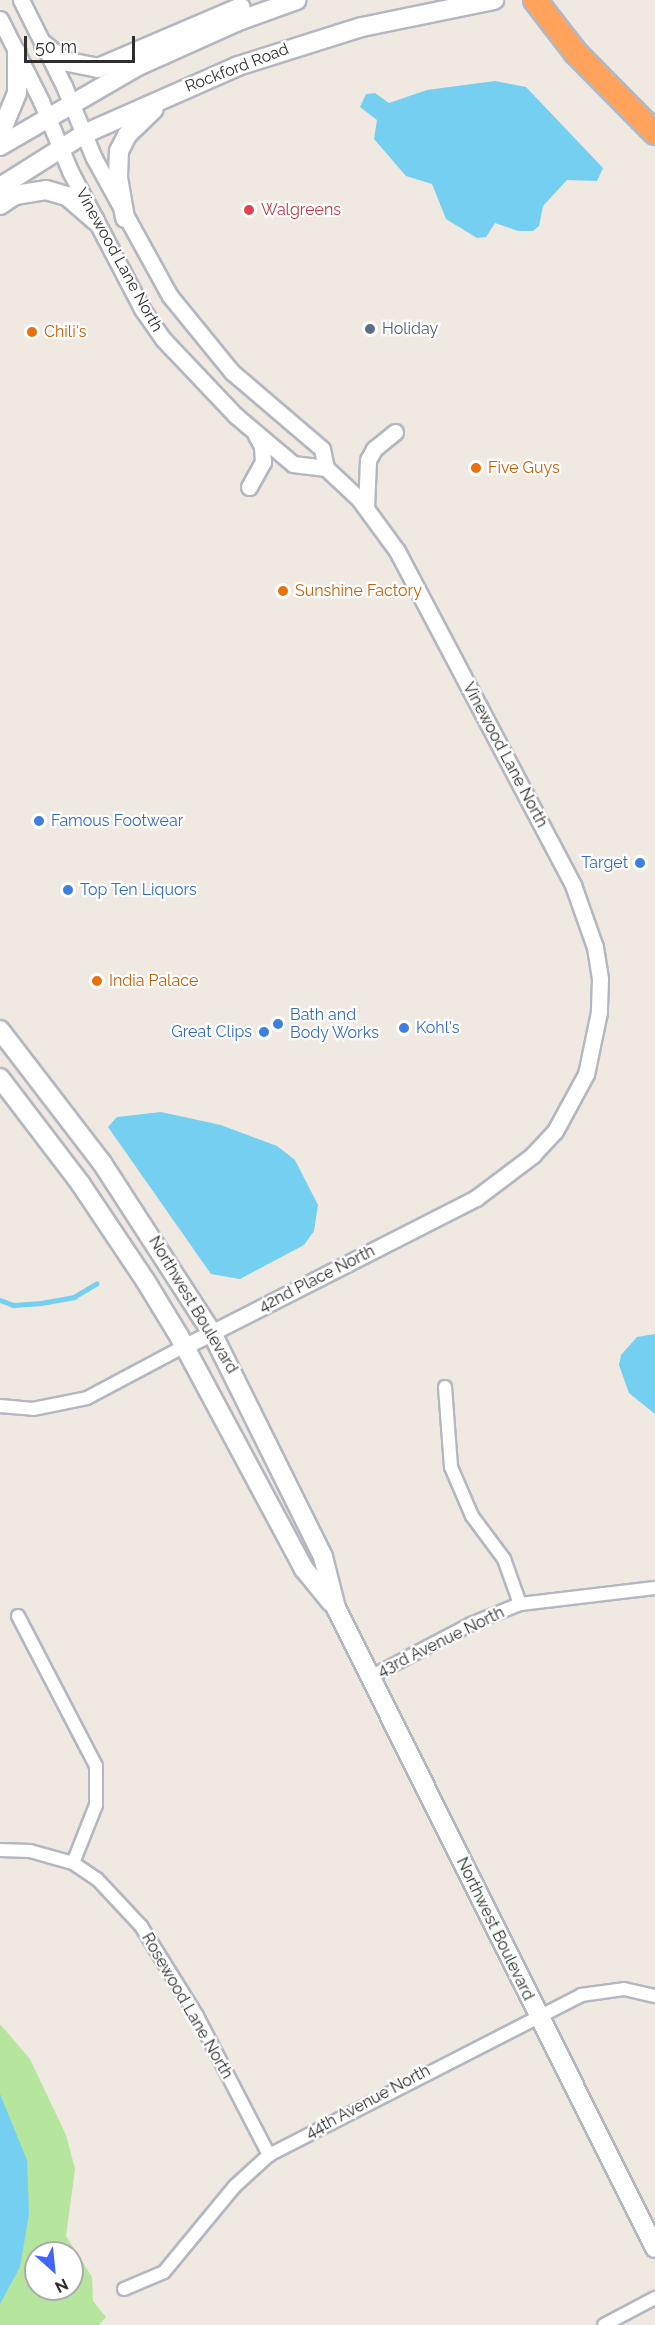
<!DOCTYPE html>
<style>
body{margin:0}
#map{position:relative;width:655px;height:2325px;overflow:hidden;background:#efe9e1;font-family:Raleway,sans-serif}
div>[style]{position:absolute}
.green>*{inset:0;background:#b6e59e}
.water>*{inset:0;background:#75cff0}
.stream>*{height:4.5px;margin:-2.25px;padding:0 2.25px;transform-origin:2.25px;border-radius:2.25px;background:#75cff0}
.roads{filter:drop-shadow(2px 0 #b4b7c1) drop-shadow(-2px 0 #b4b7c1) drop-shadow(0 2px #b4b7c1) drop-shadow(0 -2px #b4b7c1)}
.minor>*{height:12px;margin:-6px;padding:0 6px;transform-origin:6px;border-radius:6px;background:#fff}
.tertiary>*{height:15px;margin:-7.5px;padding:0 7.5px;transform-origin:7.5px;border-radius:7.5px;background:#fff}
.secondary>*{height:18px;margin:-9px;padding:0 9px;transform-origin:9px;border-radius:9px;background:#fff}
.motorway>*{height:22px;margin:-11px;padding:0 11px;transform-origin:11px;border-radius:11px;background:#ffa35c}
.dots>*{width:16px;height:16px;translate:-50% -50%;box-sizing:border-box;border:3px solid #fff;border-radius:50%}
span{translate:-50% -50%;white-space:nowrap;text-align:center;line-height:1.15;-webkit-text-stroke:4.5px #fff;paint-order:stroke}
.street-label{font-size:16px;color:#2e2e2e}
.health-label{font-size:16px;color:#be3a42}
.left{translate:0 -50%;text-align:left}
.service-label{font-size:16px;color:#4e5e75}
.food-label{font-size:16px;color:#c56008}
.shop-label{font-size:16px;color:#366cbe}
.right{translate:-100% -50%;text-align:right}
.north{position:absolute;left:24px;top:2241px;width:60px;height:60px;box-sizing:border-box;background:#fff;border:2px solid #ababab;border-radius:50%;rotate:153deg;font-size:16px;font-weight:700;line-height:24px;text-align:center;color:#2e2e2e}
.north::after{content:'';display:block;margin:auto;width:21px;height:27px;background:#4264fb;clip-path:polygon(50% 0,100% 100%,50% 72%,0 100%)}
.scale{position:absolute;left:24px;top:36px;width:111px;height:27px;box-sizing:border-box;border:3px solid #2e2e2e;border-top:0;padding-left:8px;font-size:18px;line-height:21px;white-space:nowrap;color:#2e2e2e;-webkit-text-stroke:4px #fff;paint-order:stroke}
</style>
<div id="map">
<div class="green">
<i style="clip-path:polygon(evenodd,0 2024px,30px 2059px,66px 2135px,75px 2169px,66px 2236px,92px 2277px,93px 2301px,106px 2317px,99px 2325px,0 2325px,0 2024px,36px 2253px,72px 2253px,72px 2289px,36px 2289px,36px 2253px)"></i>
</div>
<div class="water">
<i style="clip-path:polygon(495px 81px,526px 87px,603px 168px,597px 181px,567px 180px,543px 206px,539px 226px,533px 231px,518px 231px,495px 223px,486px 237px,477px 238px,446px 219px,432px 184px,406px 176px,374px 139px,377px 120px,360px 107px,366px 94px,375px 93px,389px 103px,427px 90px)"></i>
<i style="clip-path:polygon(161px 1112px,221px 1125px,277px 1146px,295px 1160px,318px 1205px,314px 1231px,304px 1245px,240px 1279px,211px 1274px,108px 1127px,117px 1117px)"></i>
<i style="clip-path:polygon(655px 1334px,655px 1414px,629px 1393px,619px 1365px,621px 1355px,637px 1337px)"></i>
<i style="clip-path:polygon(0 2094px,27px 2160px,29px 2214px,20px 2267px,0 2304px)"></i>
</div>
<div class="stream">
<i style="left:0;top:1300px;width:15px;rotate:20deg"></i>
<i style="left:14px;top:1305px;width:27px;rotate:-4deg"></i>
<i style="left:41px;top:1303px;width:34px;rotate:-10deg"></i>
<i style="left:74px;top:1297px;width:26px;rotate:-31deg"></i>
</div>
<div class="roads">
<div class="minor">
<i style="left:445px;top:1387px;width:80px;rotate:85.7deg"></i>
<i style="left:451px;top:1467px;width:53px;rotate:66.8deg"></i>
<i style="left:472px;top:1516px;width:54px;rotate:53.3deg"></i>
<i style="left:504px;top:1559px;width:48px;rotate:70.4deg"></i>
<i style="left:0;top:1406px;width:33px;rotate:5deg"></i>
<i style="left:33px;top:1409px;width:55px;rotate:-11.5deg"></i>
<i style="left:87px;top:1398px;width:111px;rotate:-28deg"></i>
<i style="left:18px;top:1616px;width:169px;rotate:62.5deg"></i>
<i style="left:96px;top:1766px;width:39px;rotate:90deg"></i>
<i style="left:96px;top:1805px;width:62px;rotate:111.6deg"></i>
<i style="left:73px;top:1863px;width:29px;rotate:34deg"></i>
<i style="left:97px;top:1879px;width:64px;rotate:46.9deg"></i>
<i style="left:141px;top:1926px;width:106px;rotate:58.1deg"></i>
<i style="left:197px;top:2016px;width:157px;rotate:62.6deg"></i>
<i style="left:370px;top:1677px;width:116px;rotate:-27.7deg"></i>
<i style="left:473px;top:1623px;width:51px;rotate:-22deg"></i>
<i style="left:520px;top:1604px;width:136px;rotate:-6.8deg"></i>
<i style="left:0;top:1850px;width:30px;rotate:2deg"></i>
<i style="left:30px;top:1851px;width:45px;rotate:15.6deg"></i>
<i style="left:124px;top:2289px;width:43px;rotate:-23deg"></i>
<i style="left:164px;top:2272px;width:112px;rotate:-50.5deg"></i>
<i style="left:235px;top:2186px;width:46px;rotate:-42.4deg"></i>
<i style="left:269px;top:2155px;width:351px;rotate:-27.1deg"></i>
<i style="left:581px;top:1995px;width:43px;rotate:-7.9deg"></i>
<i style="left:624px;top:1989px;width:32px;rotate:13deg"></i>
<i style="left:604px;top:2325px;width:58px;rotate:-27.9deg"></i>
</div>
<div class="tertiary">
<i style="left:21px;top:0;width:96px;rotate:63.4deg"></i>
<i style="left:64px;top:86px;width:78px;rotate:67.4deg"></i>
<i style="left:94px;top:158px;width:158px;rotate:61.2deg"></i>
<i style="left:170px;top:296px;width:98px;rotate:50.8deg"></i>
<i style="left:232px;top:372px;width:118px;rotate:40.5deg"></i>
<i style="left:322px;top:449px;width:19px;rotate:78deg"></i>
<i style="left:326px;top:468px;width:45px;rotate:43.2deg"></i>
<i style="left:359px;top:499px;width:64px;rotate:53.8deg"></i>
<i style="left:397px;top:551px;width:378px;rotate:62.2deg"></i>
<i style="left:573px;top:885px;width:66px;rotate:70.5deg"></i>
<i style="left:595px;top:947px;width:32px;rotate:81deg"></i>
<i style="left:600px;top:979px;width:33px;rotate:92deg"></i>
<i style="left:599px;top:1012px;width:63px;rotate:101.8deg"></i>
<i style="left:586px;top:1074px;width:65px;rotate:118.5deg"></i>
<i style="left:555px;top:1131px;width:33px;rotate:133deg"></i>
<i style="left:533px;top:1155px;width:71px;rotate:143deg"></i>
<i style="left:476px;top:1198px;width:326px;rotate:153deg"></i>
<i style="left:0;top:19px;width:92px;rotate:63.4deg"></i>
<i style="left:41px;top:101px;width:76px;rotate:67.5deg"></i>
<i style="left:70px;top:171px;width:156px;rotate:62.4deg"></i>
<i style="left:142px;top:309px;width:37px;rotate:55deg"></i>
<i style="left:163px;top:339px;width:105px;rotate:46.5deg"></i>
<i style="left:235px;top:415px;width:76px;rotate:40.2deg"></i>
<i style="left:293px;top:464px;width:33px;rotate:7deg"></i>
<i style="left:249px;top:487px;width:29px;rotate:-61deg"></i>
<i style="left:263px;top:462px;width:16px;rotate:-94deg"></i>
<i style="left:262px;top:446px;width:13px;rotate:-119deg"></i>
<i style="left:366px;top:508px;width:48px;rotate:-87.6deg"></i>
<i style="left:368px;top:460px;width:13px;rotate:-61deg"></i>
<i style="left:374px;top:449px;width:27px;rotate:-39deg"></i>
</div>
<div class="secondary">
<i style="left:44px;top:45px;width:25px;rotate:40deg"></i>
<i style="left:63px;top:61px;width:36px;rotate:11deg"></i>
<i style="left:98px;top:68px;width:155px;rotate:-23.1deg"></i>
<i style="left:0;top:134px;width:44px;rotate:-67.5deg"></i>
<i style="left:17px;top:93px;width:40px;rotate:-90deg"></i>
<i style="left:0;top:146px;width:160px;rotate:-30.1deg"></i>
<i style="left:138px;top:66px;width:113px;rotate:-24.1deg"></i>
<i style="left:241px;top:20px;width:59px;rotate:-19.7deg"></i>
<i style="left:0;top:187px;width:99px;rotate:-32.2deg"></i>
<i style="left:84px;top:134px;width:168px;rotate:-23.8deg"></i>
<i style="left:238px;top:66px;width:130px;rotate:-17.5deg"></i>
<i style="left:362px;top:27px;width:135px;rotate:-11.6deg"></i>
<i style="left:0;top:205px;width:18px;rotate:-34deg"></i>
<i style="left:15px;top:195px;width:31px;rotate:-9deg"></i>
<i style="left:46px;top:190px;width:22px;rotate:16deg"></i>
<i style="left:67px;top:196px;width:37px;rotate:41deg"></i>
<i style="left:125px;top:218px;width:41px;rotate:-99.9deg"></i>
<i style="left:118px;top:178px;width:27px;rotate:-88deg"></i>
<i style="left:119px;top:151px;width:18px;rotate:-63deg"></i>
<i style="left:127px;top:135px;width:37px;rotate:-44deg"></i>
<i style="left:0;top:1030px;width:168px;rotate:52.5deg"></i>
<i style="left:102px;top:1163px;width:202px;rotate:57.1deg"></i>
<i style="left:212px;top:1333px;width:250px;rotate:63.6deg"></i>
<i style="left:323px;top:1557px;width:53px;rotate:75.7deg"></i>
<i style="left:336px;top:1608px;width:715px;rotate:63.51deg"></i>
<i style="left:0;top:1078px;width:132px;rotate:52.7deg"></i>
<i style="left:80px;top:1183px;width:117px;rotate:56.2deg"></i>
<i style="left:145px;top:1280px;width:66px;rotate:58.7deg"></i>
<i style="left:179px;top:1336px;width:264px;rotate:61.8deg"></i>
<i style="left:304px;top:1569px;width:43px;rotate:50.7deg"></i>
</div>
<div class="motorway">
<i style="left:535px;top:0;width:67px;rotate:52.3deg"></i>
<i style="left:576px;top:53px;width:112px;rotate:45.4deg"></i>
</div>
</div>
<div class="dots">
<i style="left:249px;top:210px;background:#e0444e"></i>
<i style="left:370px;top:329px;background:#5c6f8a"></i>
<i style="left:32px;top:332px;background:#e8710a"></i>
<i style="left:476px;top:468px;background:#e8710a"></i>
<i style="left:283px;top:591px;background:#e8710a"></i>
<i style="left:39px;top:821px;background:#3f7fe0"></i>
<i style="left:640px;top:863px;background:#3f7fe0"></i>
<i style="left:68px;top:890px;background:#3f7fe0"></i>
<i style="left:97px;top:981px;background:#e8710a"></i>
<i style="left:278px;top:1024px;background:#3f7fe0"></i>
<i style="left:404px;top:1028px;background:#3f7fe0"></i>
<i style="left:264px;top:1032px;background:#3f7fe0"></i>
</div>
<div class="street-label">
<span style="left:237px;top:68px;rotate:-21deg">Rockford Road</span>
<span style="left:119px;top:260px;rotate:61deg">Vinewood Lane North</span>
<span style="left:505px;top:755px;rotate:62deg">Vinewood Lane North</span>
<span style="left:317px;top:1279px;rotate:-27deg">42nd Place North</span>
<span style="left:193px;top:1305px;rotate:59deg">Northwest Boulevard</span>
<span style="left:441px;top:1642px;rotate:-26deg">43rd Avenue North</span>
<span style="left:495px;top:1929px;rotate:64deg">Northwest Boulevard</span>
<span style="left:187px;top:2006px;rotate:60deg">Rosewood Lane North</span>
<span style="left:368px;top:2102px;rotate:-28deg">44th Avenue North</span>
</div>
<div class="health-label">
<span class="left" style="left:261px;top:210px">Walgreens</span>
</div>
<div class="service-label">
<span class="left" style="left:382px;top:329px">Holiday</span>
</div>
<div class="food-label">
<span class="left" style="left:44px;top:332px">Chili's</span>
<span class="left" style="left:488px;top:468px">Five Guys</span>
<span class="left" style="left:295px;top:591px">Sunshine Factory</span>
<span class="left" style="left:109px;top:981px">India Palace</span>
</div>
<div class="shop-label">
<span class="left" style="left:51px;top:821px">Famous Footwear</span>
<span class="right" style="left:628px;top:863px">Target</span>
<span class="left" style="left:80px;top:890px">Top Ten Liquors</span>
<span class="left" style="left:290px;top:1024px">Bath and<br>Body Works</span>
<span class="left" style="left:416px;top:1028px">Kohl's</span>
<span class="right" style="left:252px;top:1032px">Great Clips</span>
</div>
<div class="north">N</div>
<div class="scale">50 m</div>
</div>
